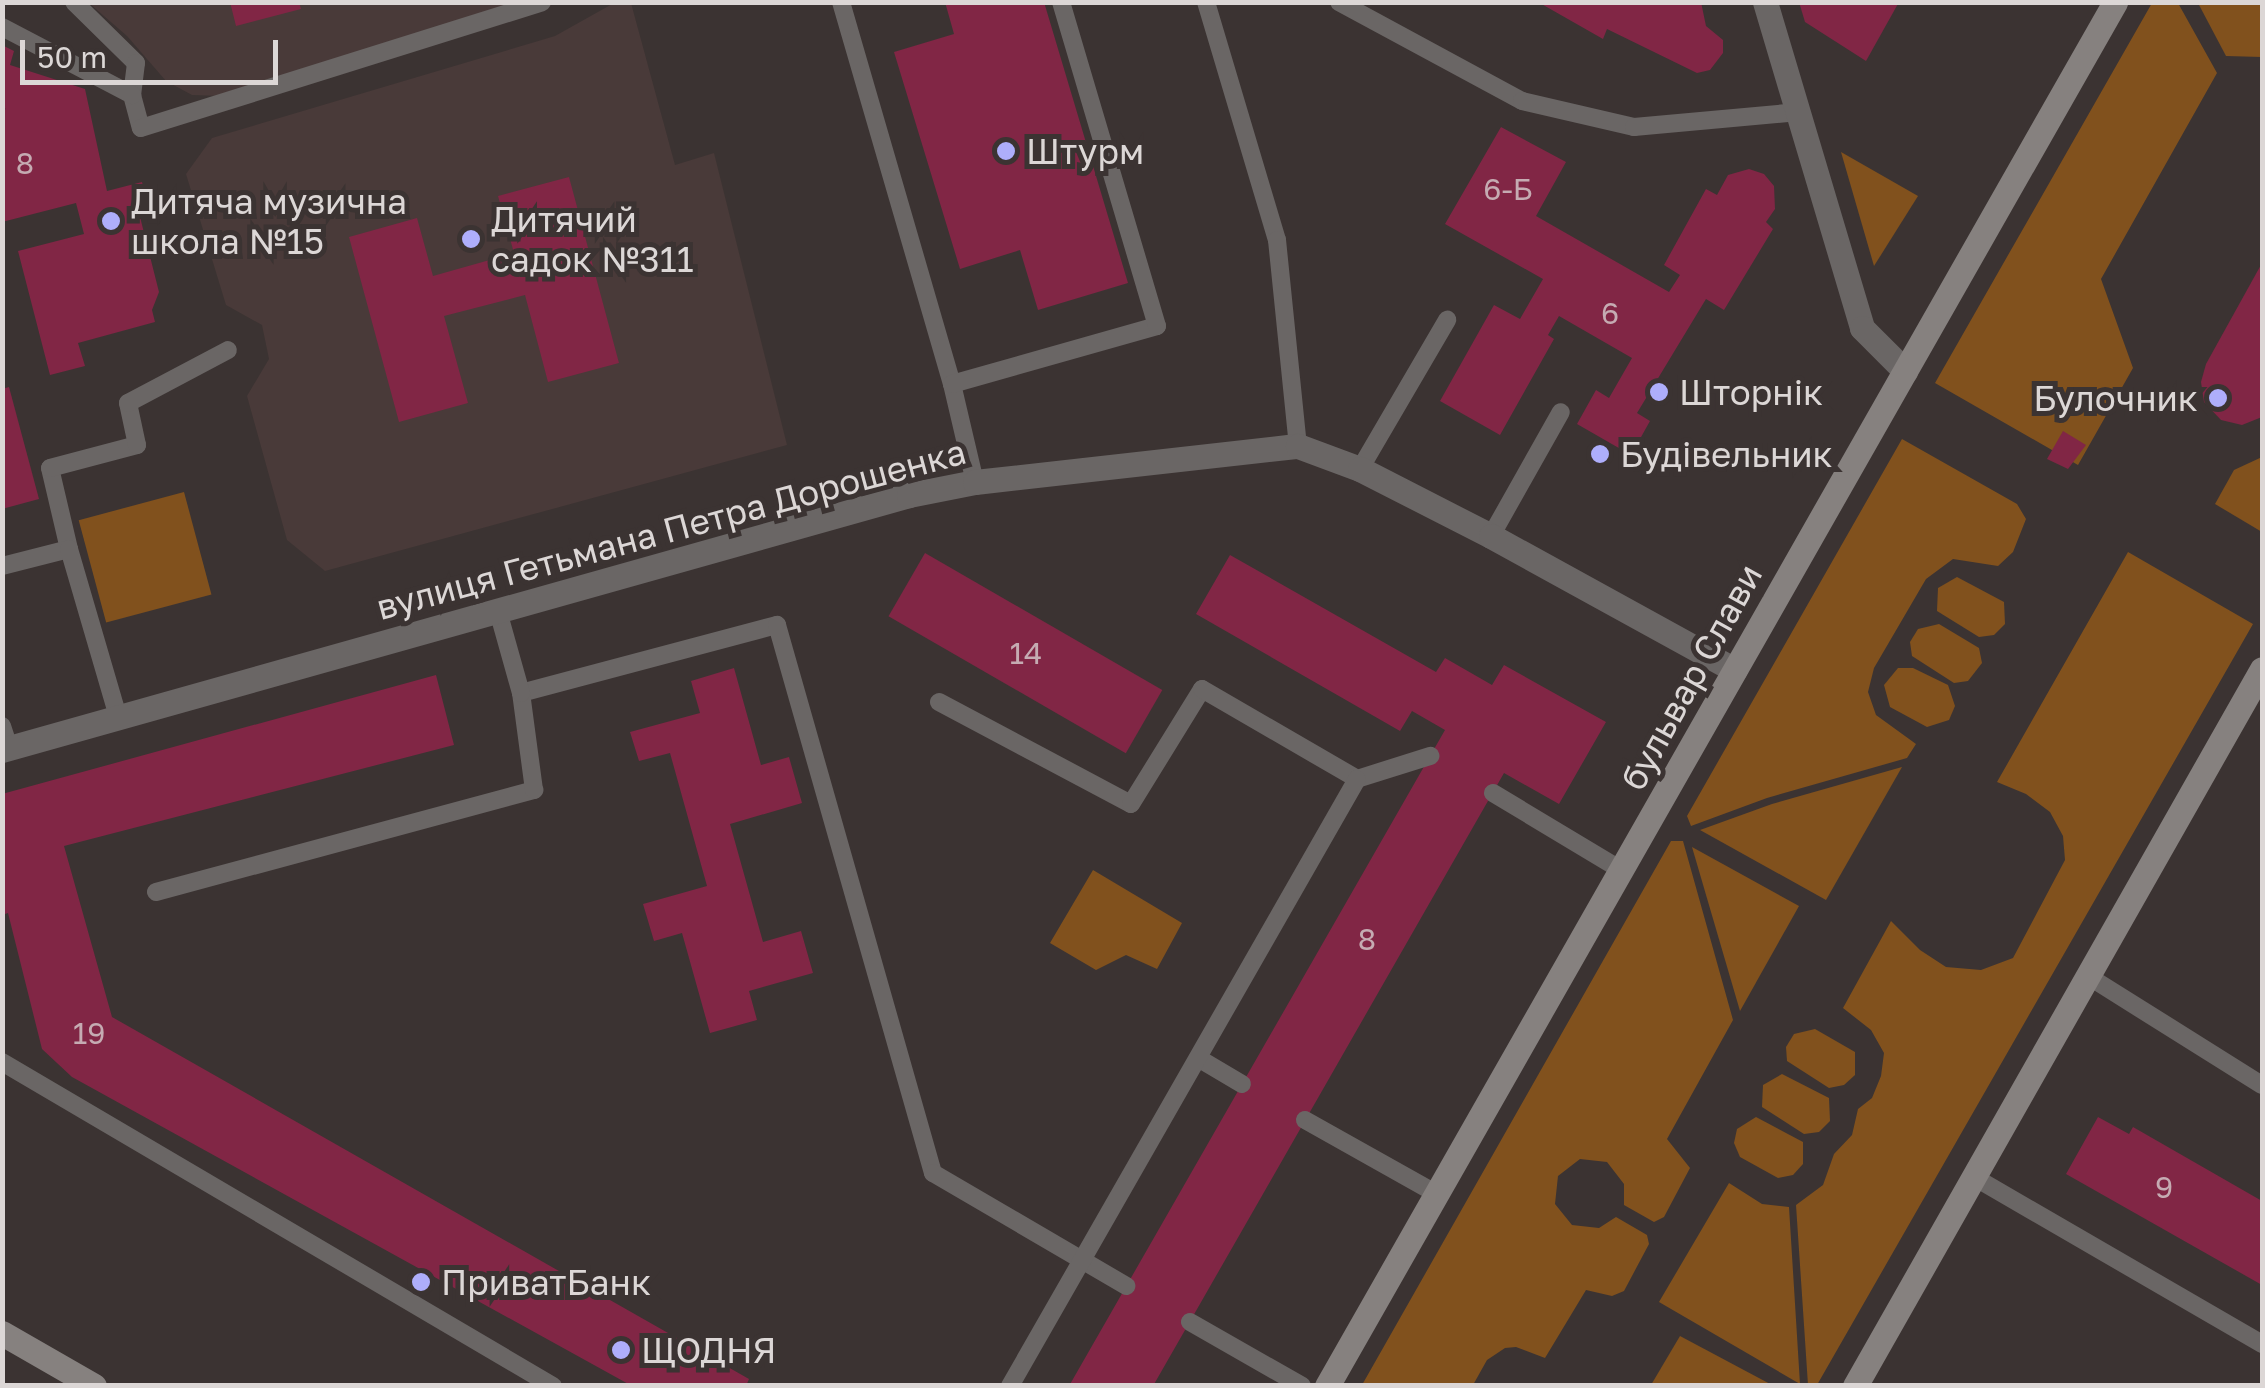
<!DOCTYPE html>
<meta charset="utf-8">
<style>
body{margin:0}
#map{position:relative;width:2265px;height:1388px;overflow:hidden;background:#3b3332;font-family:"Golos Text",sans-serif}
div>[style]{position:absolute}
.built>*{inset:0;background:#493a39}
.green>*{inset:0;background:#81511d;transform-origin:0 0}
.building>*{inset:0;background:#812645;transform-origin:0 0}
.service>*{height:18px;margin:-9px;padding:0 9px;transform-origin:9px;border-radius:9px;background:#6a6665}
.minor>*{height:25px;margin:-12.5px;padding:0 12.5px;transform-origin:12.5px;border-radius:12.5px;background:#6a6665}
.secondary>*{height:25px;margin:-12.5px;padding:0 12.5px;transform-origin:12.5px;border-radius:12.5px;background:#86817f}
.dots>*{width:28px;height:28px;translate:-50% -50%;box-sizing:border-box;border:5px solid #3b3332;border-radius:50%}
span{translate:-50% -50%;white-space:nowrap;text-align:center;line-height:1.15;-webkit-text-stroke:10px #3b3332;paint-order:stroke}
.number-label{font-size:30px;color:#c5abb2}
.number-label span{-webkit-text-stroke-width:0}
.poi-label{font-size:35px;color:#dcd7d6}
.left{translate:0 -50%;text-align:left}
.right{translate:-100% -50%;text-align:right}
.street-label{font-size:35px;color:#dcd7d6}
.frame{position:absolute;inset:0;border:5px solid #dcd7d6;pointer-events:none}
.scale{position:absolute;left:20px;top:40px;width:258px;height:45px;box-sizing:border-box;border:5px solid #dcd7d6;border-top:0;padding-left:12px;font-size:30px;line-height:35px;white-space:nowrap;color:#dcd7d6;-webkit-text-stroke:8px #3b3332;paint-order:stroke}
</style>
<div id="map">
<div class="built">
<i style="clip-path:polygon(89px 3px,519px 3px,221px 96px,192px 95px,166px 81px,127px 36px)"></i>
<i style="clip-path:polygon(614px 3px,631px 3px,675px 165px,714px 153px,787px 445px,325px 571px,287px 540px,247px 396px,269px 359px,262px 325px,226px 305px,186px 174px,212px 138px,555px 36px)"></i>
</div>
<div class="green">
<i style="clip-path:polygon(2152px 3px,2178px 3px,2217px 73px,2101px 279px,2133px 368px,2078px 465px,1935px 383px)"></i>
<i style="clip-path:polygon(2198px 3px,2262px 3px,2262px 57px,2226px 56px)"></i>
<i style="clip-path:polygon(1841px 152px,1918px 196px,1874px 266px)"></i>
<i style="clip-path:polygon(1902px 439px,2017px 504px,2026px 519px,2013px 552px,1998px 566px,1953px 559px,1926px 579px,1874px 668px,1868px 692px,1876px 715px,1916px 744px,1907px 758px,1767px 798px,1691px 826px,1687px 816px)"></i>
<i style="clip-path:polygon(2262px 457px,2262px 532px,2215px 504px,2234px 470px)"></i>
<i style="left:184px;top:492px;width:106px;height:109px;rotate:75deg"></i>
<i style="clip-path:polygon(2128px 552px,2253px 624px,1817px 1385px,1808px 1385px,1796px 1205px,1823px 1185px,1834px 1154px,1852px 1135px,1858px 1109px,1872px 1098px,1881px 1076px,1884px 1053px,1871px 1030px,1843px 1008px,1891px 921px,1920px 950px,1946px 967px,1981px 970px,2013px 958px,2065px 860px,2063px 836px,2050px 812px,2026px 794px,1997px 782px)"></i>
<i style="clip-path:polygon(1957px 577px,2004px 602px,2005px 624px,1994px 635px,1979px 637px,1937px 611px,1938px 588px)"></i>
<i style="clip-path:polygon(1939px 624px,1979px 648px,1982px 663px,1968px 681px,1954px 683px,1912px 656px,1910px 642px,1918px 629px)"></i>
<i style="clip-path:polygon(1898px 668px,1913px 668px,1948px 685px,1955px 706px,1949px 720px,1927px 727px,1890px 707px,1884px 685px)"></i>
<i style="clip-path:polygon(1902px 767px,1826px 900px,1700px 830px,1772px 804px)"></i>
<i style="clip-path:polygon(1671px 841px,1683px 841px,1733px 1020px,1667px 1139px,1690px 1168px,1664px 1217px,1654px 1222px,1624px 1205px,1624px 1184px,1607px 1162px,1580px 1159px,1558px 1176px,1555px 1204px,1572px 1225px,1599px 1228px,1616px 1217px,1647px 1235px,1649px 1244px,1624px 1291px,1612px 1296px,1586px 1290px,1545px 1358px,1516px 1347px,1505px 1348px,1487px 1360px,1473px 1385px,1362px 1385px)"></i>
<i style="clip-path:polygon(1692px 847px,1799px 906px,1740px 1011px)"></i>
<i style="clip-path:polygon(1093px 870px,1182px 923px,1157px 969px,1126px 955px,1096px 970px,1050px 943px)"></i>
<i style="clip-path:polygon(1815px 1029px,1855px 1052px,1855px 1075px,1844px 1085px,1829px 1088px,1787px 1061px,1786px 1047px,1794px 1034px)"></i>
<i style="clip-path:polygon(1782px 1074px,1829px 1098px,1830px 1121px,1819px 1132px,1804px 1134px,1762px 1107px,1763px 1085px)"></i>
<i style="clip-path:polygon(1756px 1117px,1803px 1142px,1803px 1164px,1793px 1175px,1778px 1178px,1740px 1157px,1734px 1143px,1737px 1129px)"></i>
<i style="clip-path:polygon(1729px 1183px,1762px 1204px,1789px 1207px,1800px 1384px,1659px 1302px)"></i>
<i style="clip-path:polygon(1680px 1336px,1772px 1385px,1651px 1385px)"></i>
</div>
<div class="building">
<i style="clip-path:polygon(230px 2px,299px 2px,301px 9px,236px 26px)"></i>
<i style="clip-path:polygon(945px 2px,1044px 2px,1128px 283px,1038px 310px,1020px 250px,960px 269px,894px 52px,954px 34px)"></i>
<i style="clip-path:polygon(1538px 2px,1701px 2px,1706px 26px,1723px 40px,1723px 53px,1710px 70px,1697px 73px,1607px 29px,1603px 39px)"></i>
<i style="clip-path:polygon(1799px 2px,1899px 2px,1866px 61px,1805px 22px)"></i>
<i style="clip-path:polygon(2px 45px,14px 51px,10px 65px,85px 89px,107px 191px,142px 182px,148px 205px,138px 209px,159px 292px,152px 310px,155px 322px,78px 343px,85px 366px,50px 375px,18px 251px,84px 234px,76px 203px,2px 222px,2px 110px,6px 109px,2px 107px)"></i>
<i style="clip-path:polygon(1501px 127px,1566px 162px,1536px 216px,1669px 292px,1680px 275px,1664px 265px,1706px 189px,1717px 195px,1728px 175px,1749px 169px,1764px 174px,1774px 186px,1775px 209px,1766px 222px,1773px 229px,1724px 310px,1706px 299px,1637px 413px,1650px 421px,1631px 455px,1577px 424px,1596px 390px,1609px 398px,1632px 358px,1559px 316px,1548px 335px,1554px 339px,1500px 435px,1440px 401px,1494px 305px,1520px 319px,1543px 279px,1445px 224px)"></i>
<i style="clip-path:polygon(569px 177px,619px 363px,548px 382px,525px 295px,444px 316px,468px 403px,399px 422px,349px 237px,417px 218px,433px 276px,514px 253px,498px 196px)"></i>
<i style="clip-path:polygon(2262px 263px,2262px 417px,2242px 425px,2221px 420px,2204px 402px,2201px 382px,2206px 364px)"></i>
<i style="clip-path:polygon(9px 387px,39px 499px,2px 509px,2px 389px)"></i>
<i style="clip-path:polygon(2063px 431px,2086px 445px,2068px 469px,2047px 459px)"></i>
<i style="left:925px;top:553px;width:274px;height:73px;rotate:30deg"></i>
<i style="clip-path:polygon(1230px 555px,1436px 672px,1445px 658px,1492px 685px,1504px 665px,1606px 722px,1559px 804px,1504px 773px,1153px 1386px,1069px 1386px,1445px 730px,1412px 711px,1400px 731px,1196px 614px)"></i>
<i style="clip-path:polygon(734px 668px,761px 765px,789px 757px,802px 803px,730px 824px,763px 942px,801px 931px,813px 973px,749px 991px,757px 1020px,710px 1033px,682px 933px,654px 941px,643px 904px,707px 886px,670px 753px,639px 761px,630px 732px,700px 713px,691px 681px)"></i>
<i style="clip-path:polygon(436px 675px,454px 745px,64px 846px,112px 1017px,749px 1379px,746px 1386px,632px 1386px,72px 1077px,42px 1049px,8px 913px,2px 915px,2px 794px)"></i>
<i style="clip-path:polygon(2098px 1117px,2129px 1134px,2133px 1127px,2262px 1201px,2262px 1285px,2066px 1174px)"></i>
</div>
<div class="service">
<i style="left:74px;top:2px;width:87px;rotate:44.5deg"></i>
<i style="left:136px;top:63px;width:32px;rotate:97deg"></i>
<i style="left:132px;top:95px;width:34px;rotate:75deg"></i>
<i style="left:141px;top:128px;width:420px;rotate:-17.4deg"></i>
<i style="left:841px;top:2px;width:398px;rotate:73.8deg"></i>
<i style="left:952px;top:384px;width:101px;rotate:76.8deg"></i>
<i style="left:1206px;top:2px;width:248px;rotate:73.4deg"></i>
<i style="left:1277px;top:240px;width:207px;rotate:84.2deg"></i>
<i style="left:1339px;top:2px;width:208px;rotate:28.4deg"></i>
<i style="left:1522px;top:101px;width:115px;rotate:13.1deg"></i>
<i style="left:1634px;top:127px;width:165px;rotate:-5.2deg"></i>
<i style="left:2px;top:27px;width:147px;rotate:27.6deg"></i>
<i style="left:952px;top:384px;width:213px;rotate:-15.8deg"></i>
<i style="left:1157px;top:326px;width:338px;rotate:-106.5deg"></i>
<i style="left:1360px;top:469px;width:173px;rotate:-59.7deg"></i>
<i style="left:1491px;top:536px;width:142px;rotate:-60.6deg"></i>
<i style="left:69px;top:549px;width:83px;rotate:-103.2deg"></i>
<i style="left:50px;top:468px;width:90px;rotate:-14.8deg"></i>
<i style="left:137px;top:445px;width:43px;rotate:-102.1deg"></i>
<i style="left:128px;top:403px;width:113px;rotate:-27.9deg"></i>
<i style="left:2px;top:566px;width:69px;rotate:-14.2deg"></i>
<i style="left:69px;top:549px;width:175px;rotate:73.7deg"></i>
<i style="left:521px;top:693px;width:265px;rotate:-14.9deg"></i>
<i style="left:777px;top:625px;width:570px;rotate:74.11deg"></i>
<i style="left:933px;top:1173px;width:224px;rotate:30.3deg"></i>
<i style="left:939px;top:702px;width:217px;rotate:28deg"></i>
<i style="left:1131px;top:804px;width:135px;rotate:-58.3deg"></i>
<i style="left:1202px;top:689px;width:179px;rotate:30.1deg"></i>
<i style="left:1357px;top:779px;width:77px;rotate:-17.5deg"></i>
<i style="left:2px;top:726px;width:23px;rotate:72deg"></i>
<i style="left:1493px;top:793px;width:149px;rotate:31deg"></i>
<i style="left:156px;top:892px;width:392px;rotate:-15.1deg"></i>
<i style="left:534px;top:790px;width:98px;rotate:-97.6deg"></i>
<i style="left:521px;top:693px;width:85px;rotate:-105.7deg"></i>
<i style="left:2088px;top:976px;width:205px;rotate:32.1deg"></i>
<i style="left:1198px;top:1058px;width:51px;rotate:30.6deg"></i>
<i style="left:2px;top:1062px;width:639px;rotate:30.46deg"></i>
<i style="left:1305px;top:1120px;width:151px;rotate:29.3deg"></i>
<i style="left:1974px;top:1177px;width:333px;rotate:30.1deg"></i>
<i style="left:1190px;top:1322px;width:129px;rotate:29.7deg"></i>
<i style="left:1010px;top:1386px;width:699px;rotate:-60.24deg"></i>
</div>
<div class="minor">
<i style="left:1765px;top:2px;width:340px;rotate:73.4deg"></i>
<i style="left:1862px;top:328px;width:61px;rotate:45deg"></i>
<i style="left:2px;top:750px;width:942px;rotate:-15.7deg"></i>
<i style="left:909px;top:495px;width:67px;rotate:-11.1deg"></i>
<i style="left:975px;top:482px;width:325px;rotate:-6.4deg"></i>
<i style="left:1298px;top:446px;width:66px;rotate:20.4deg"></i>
<i style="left:1360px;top:469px;width:147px;rotate:27.1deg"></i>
<i style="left:1491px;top:536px;width:278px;rotate:28.8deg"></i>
</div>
<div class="secondary">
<i style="left:2px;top:1333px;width:106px;rotate:29.9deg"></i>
<i style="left:1327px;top:1386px;width:1593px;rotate:-60.34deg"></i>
<i style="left:1855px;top:1386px;width:824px;rotate:-60.42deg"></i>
</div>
<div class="dots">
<i style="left:1006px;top:151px;background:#aeaefb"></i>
<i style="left:111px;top:221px;background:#aeaefb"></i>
<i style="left:471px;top:239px;background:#aeaefb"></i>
<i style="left:1659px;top:392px;background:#aeaefb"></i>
<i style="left:2218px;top:398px;background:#aeaefb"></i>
<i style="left:1600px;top:454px;background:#aeaefb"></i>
<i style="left:421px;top:1282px;background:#aeaefb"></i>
<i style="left:621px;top:1350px;background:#aeaefb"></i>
</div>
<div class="number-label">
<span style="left:25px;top:163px">8</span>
<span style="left:1508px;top:189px">6-Б</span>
<span style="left:1610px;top:313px">6</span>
<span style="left:1026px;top:653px">14</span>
<span style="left:1367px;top:939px">8</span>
<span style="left:89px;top:1033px">19</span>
<span style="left:2164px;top:1187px">9</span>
</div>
<div class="poi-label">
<span class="left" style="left:1026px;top:151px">Штурм</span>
<span class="left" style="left:131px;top:221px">Дитяча музична<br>школа №15</span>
<span class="left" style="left:491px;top:239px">Дитячий<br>садок №311</span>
<span class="left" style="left:1679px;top:392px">Шторнік</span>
<span class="right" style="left:2198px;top:398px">Булочник</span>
<span class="left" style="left:1620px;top:454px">Будівельник</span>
<span class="left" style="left:441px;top:1282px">ПриватБанк</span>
<span class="left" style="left:641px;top:1350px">ЩОДНЯ</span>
</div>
<div class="street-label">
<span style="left:671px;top:529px;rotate:-15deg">вулиця Гетьмана Петра Дорошенка</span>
<span style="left:1691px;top:677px;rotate:-61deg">бульвар Слави</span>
</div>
<div class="frame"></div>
<div class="scale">50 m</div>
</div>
